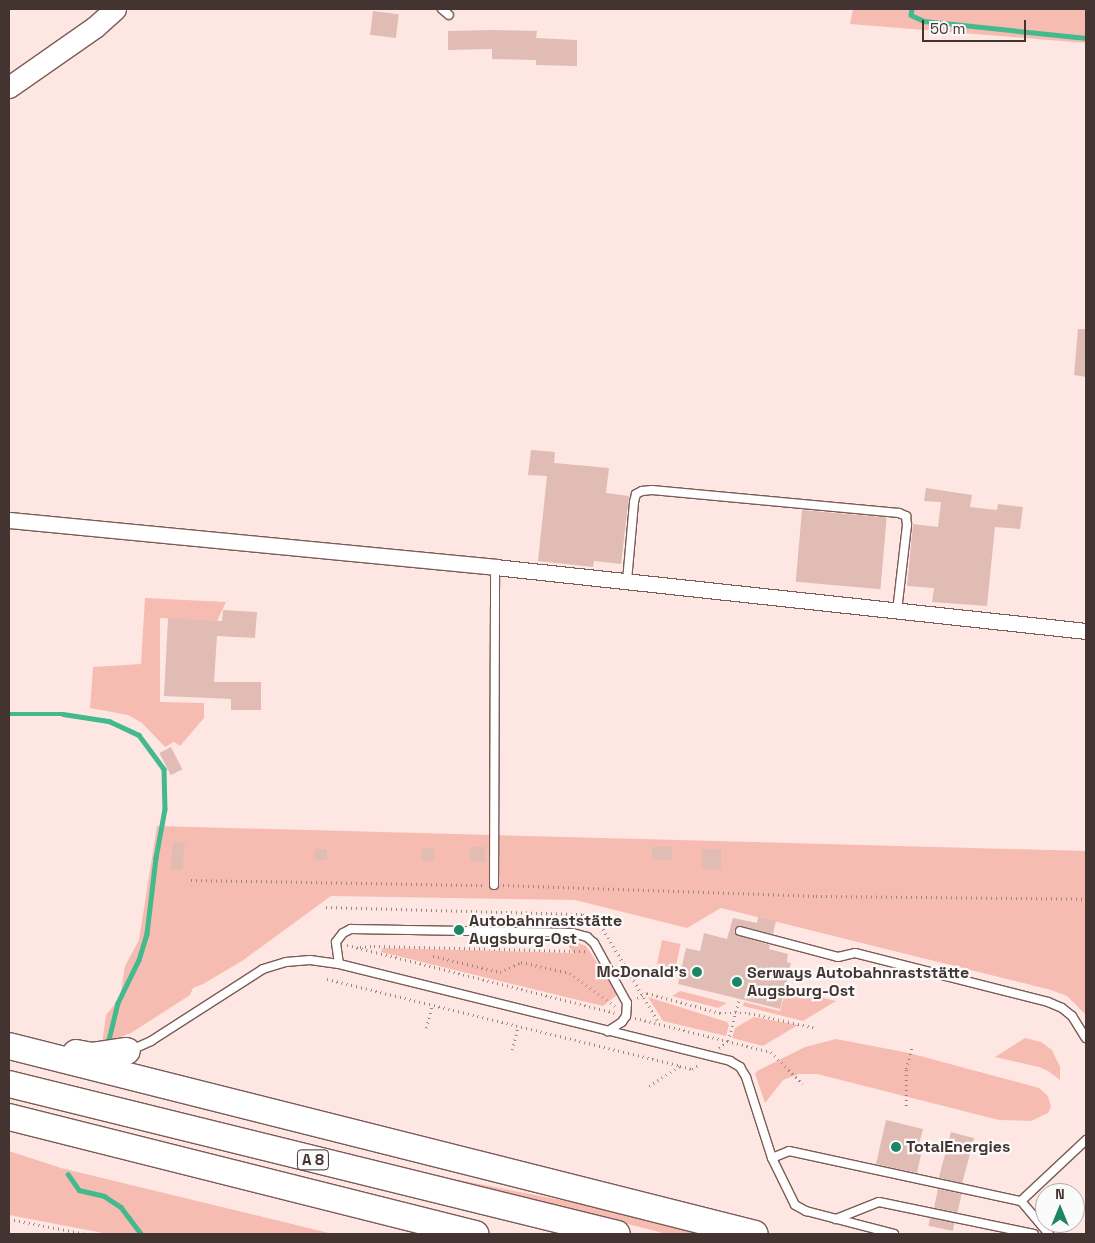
<!DOCTYPE html>
<meta charset="utf-8">
<style>
body{margin:0}
#map{position:relative;width:1095px;height:1243px;overflow:hidden;background:#fee7e2;font-family:"Space Grotesk",sans-serif}
div>[style]{position:absolute}
.green>*{inset:0;background:#f7bcb1;transform-origin:0 0}
.stream>*{height:4.5px;margin:-2.25px;padding:0 2.25px;transform-origin:2.25px;border-radius:2.25px;background:#44b98e}
.building>*{inset:0;background:#e0bcb5;transform-origin:0 0}
.path>*{height:2.5px;margin-top:-1.25px;transform-origin:0;background:repeating-linear-gradient(90deg,#988682 0 1px,transparent 0 5px)}
.roads{filter:drop-shadow(1px 0 #7a5b55) drop-shadow(-1px 0 #7a5b55) drop-shadow(0 1px #7a5b55) drop-shadow(0 -1px #7a5b55)}
.lane>*{height:8px;margin:-4px;padding:0 4px;transform-origin:4px;border-radius:4px;background:#fff}
.street>*{height:15px;margin:-7.5px;padding:0 7.5px;transform-origin:7.5px;border-radius:7.5px;background:#fff}
.secondary>*{height:21px;margin:-10.5px;padding:0 10.5px;transform-origin:10.5px;border-radius:10.5px;background:#fff}
.highway>*{height:26px;margin:-13px;padding:0 13px;transform-origin:13px;border-radius:13px;background:#fff}
.dots>*{width:14px;height:14px;translate:-50% -50%;box-sizing:border-box;border:2px solid #fafafa;border-radius:50%}
span{translate:-50% -50%;white-space:nowrap;text-align:center;line-height:1.15;-webkit-text-stroke:4.5px #fafafa;paint-order:stroke}
.shield-label span{padding:1px 4px;background:#fafafa;border:1px solid;border-radius:4px;-webkit-text-stroke-width:0}
.shield-label{font-size:15px;color:#433432;font-weight:700}
.poi-label{font-size:16px;color:#433432;font-weight:700}
.left{translate:0 -50%;text-align:left}
.right{translate:-100% -50%;text-align:right}
.frame{position:absolute;inset:0;border:10px solid #433432;pointer-events:none}
.north{position:absolute;left:1035px;top:1183px;width:50px;height:50px;box-sizing:border-box;background:#fafafa;border:1px solid #b1abaa;border-radius:50%;rotate:0deg;font-size:14px;font-weight:700;line-height:20px;text-align:center;color:#433432}
.north::after{content:'';display:block;margin:auto;width:18px;height:22px;background:#1b8663;clip-path:polygon(50% 0,100% 100%,50% 72%,0 100%)}
.scale{position:absolute;left:922px;top:20px;width:104px;height:22px;box-sizing:border-box;border:2px solid #433432;border-top:0;padding-left:6px;font-size:15px;line-height:18px;white-space:nowrap;color:#433432;-webkit-text-stroke:4px #fafafa;paint-order:stroke}
</style>
<div id="map">
<div class="green">
<i style="clip-path:polygon(853px 9px,1086px 9px,1086px 43px,850px 24px)"></i>
<i style="clip-path:polygon(145px 598px,226px 602px,217px 621px,160px 618px,160px 702px,204px 703px,204px 718px,180px 746px,174px 742px,165px 747px,142px 723px,128px 715px,90px 708px,93px 667px,141px 664px)"></i>
<i style="clip-path:polygon(157px 826px,1086px 851px,1086px 1015px,1067px 996px,1051px 990px,721px 908px,687px 928px,575px 900px,331px 896px,242px 961px,203px 984px,193px 988px,190px 995px,131px 1033px,102px 1044px,106px 1015px,120px 998px,125px 966px,139px 940px)"></i>
<i style="clip-path:polygon(562px 936px,586px 946px,618px 994px,603px 1006px,381px 952px,382px 948px,573px 953px)"></i>
<i style="left:662px;top:940px;width:19px;height:25px;rotate:12deg"></i>
<i style="clip-path:polygon(786px 989px,836px 1001px,803px 1021px,743px 1006px,744px 1002px,780px 1011px)"></i>
<i style="clip-path:polygon(680px 991px,727px 1003px,718px 1008px,672px 996px)"></i>
<i style="clip-path:polygon(648px 997px,727px 1022px,729px 1025px,726px 1036px,663px 1021px)"></i>
<i style="clip-path:polygon(754px 1017px,798px 1025px,763px 1046px,732px 1038px,735px 1028px)"></i>
<i style="clip-path:polygon(1025px 1038px,1041px 1042px,1052px 1050px,1060px 1067px,1060px 1080px,1048px 1071px,1039px 1067px,995px 1057px)"></i>
<i style="clip-path:polygon(836px 1039px,909px 1053px,1039px 1088px,1048px 1096px,1051px 1107px,1048px 1113px,1031px 1121px,999px 1120px,817px 1074px,799px 1074px,783px 1080px,765px 1103px,755px 1074px,757px 1071px,805px 1047px)"></i>
<i style="clip-path:polygon(9px 1151px,61px 1168px,333px 1234px,108px 1234px,9px 1215px)"></i>
<i style="clip-path:polygon(438px 1176px,612px 1210px,713px 1234px,667px 1234px)"></i>
</div>
<div class="stream">
<i style="left:912px;top:9px;width:6px;rotate:99deg"></i>
<i style="left:911px;top:15px;width:14px;rotate:25deg"></i>
<i style="left:924px;top:21px;width:163px;rotate:6deg"></i>
<i style="left:9px;top:714px;width:54px"></i>
<i style="left:63px;top:714px;width:47px;rotate:8.7deg"></i>
<i style="left:109px;top:721px;width:33px;rotate:25deg"></i>
<i style="left:139px;top:735px;width:42px;rotate:53.7deg"></i>
<i style="left:164px;top:769px;width:40px;rotate:88.6deg"></i>
<i style="left:165px;top:809px;width:50px;rotate:100.4deg"></i>
<i style="left:156px;top:858px;width:77px;rotate:96.8deg"></i>
<i style="left:147px;top:934px;width:27px;rotate:107deg"></i>
<i style="left:139px;top:960px;width:48px;rotate:116deg"></i>
<i style="left:118px;top:1003px;width:42px;rotate:103.7deg"></i>
<i style="left:68px;top:1174px;width:19px;rotate:55deg"></i>
<i style="left:79px;top:1190px;width:26px;rotate:13deg"></i>
<i style="left:104px;top:1196px;width:20px;rotate:33deg"></i>
<i style="left:121px;top:1207px;width:34px;rotate:53deg"></i>
</div>
<div class="building">
<i style="left:373px;top:11px;width:26px;height:24px;rotate:7deg"></i>
<i style="clip-path:polygon(493px 30px,537px 31px,536px 38px,577px 40px,577px 66px,536px 65px,536px 60px,492px 59px,492px 49px,448px 50px,448px 31px)"></i>
<i style="clip-path:polygon(1078px 329px,1086px 329px,1086px 377px,1074px 375px)"></i>
<i style="clip-path:polygon(531px 450px,555px 452px,554px 463px,609px 468px,606px 493px,629px 496px,621px 564px,594px 561px,593px 567px,538px 561px,547px 476px,528px 475px)"></i>
<i style="clip-path:polygon(926px 488px,972px 495px,970px 507px,997px 510px,998px 504px,1023px 507px,1020px 529px,995px 527px,987px 606px,932px 602px,934px 588px,907px 586px,913px 524px,938px 527px,941px 502px,924px 501px)"></i>
<i style="left:802px;top:510px;width:85px;height:72px;rotate:5deg"></i>
<i style="clip-path:polygon(223px 610px,257px 612px,255px 638px,217px 636px,214px 682px,261px 682px,261px 710px,231px 710px,231px 699px,164px 696px,168px 618px,222px 621px)"></i>
<i style="left:171px;top:747px;width:25px;height:13px;rotate:63deg"></i>
<i style="left:173px;top:842px;width:12px;height:27px;rotate:5deg"></i>
<i style="left:470px;top:847px;width:15px;height:15px"></i>
<i style="left:652px;top:847px;width:20px;height:13px"></i>
<i style="left:422px;top:848px;width:12px;height:13px"></i>
<i style="left:315px;top:849px;width:12px;height:11px"></i>
<i style="left:702px;top:849px;width:19px;height:20px"></i>
<i style="clip-path:polygon(758px 917px,776px 921px,773px 934px,741px 926px,736px 927px,734px 932px,739px 936px,770px 945px,769px 949px,788px 954px,787px 962px,791px 963px,780px 1009px,678px 984px,686px 948px,700px 951px,704px 933px,727px 939px,733px 918px,757px 923px)"></i>
<i style="clip-path:polygon(886px 1120px,923px 1129px,919px 1144px,923px 1145px,917px 1173px,876px 1164px)"></i>
<i style="left:951px;top:1132px;width:24px;height:47px;rotate:15deg"></i>
<i style="left:938px;top:1189px;width:24px;height:19px;rotate:12deg"></i>
<i style="left:930px;top:1218px;width:25px;height:8px;rotate:12deg"></i>
</div>
<div class="path">
<i style="left:191px;top:880px;width:294px;rotate:1deg"></i>
<i style="left:503px;top:885px;width:313px;rotate:2deg"></i>
<i style="left:816px;top:896px;width:270px;rotate:0.6deg"></i>
<i style="left:326px;top:907px;width:257px;rotate:1.6deg"></i>
<i style="left:583px;top:914px;width:25px;rotate:37deg"></i>
<i style="left:603px;top:929px;width:109px;rotate:59.2deg"></i>
<i style="left:347px;top:945px;width:276px;rotate:14.2deg"></i>
<i style="left:360px;top:947px;width:14px;rotate:-4deg"></i>
<i style="left:374px;top:946px;width:212px;rotate:1.4deg"></i>
<i style="left:433px;top:956px;width:69px;rotate:13.4deg"></i>
<i style="left:500px;top:972px;width:23px;rotate:-25deg"></i>
<i style="left:521px;top:962px;width:50px;rotate:12.7deg"></i>
<i style="left:570px;top:973px;width:56px;rotate:36.3deg"></i>
<i style="left:327px;top:979px;width:364px;rotate:13.8deg"></i>
<i style="left:637px;top:998px;width:11px;rotate:-27deg"></i>
<i style="left:647px;top:993px;width:76px;rotate:15.3deg"></i>
<i style="left:720px;top:1013px;width:29px"></i>
<i style="left:749px;top:1013px;width:69px;rotate:12.6deg"></i>
<i style="left:635px;top:1018px;width:140px;rotate:14deg"></i>
<i style="left:771px;top:1052px;width:45px;rotate:45deg"></i>
<i style="left:426px;top:1028px;width:24px;rotate:-75deg"></i>
<i style="left:719px;top:1048px;width:11px;rotate:-38deg"></i>
<i style="left:728px;top:1041px;width:43px;rotate:-75.3deg"></i>
<i style="left:512px;top:1050px;width:25px;rotate:-76deg"></i>
<i style="left:649px;top:1086px;width:37px;rotate:-33deg"></i>
<i style="left:680px;top:1066px;width:12px;rotate:14deg"></i>
<i style="left:692px;top:1069px;width:9px;rotate:-32deg"></i>
<i style="left:906px;top:1106px;width:37px;rotate:-90deg"></i>
<i style="left:906px;top:1069px;width:24px;rotate:-75deg"></i>
<i style="left:9px;top:1219px;width:78px;rotate:11deg"></i>
</div>
<div class="roads">
<div class="lane">
<i style="left:442px;top:9px;width:9px;rotate:41deg"></i>
<i style="left:627px;top:581px;width:79px;rotate:-84.9deg"></i>
<i style="left:634px;top:502px;width:8px;rotate:-76deg"></i>
<i style="left:636px;top:494px;width:7px;rotate:-27deg"></i>
<i style="left:642px;top:491px;width:10px;rotate:-6deg"></i>
<i style="left:652px;top:490px;width:248px;rotate:5.3deg"></i>
<i style="left:899px;top:513px;width:8px;rotate:23deg"></i>
<i style="left:906px;top:516px;width:9px;rotate:84deg"></i>
<i style="left:907px;top:525px;width:87px;rotate:96.6deg"></i>
<i style="left:494px;top:885px;width:318px;rotate:-89.8deg"></i>
<i style="left:740px;top:931px;width:101px;rotate:14.9deg"></i>
<i style="left:838px;top:957px;width:17px;rotate:-13deg"></i>
<i style="left:855px;top:953px;width:199px;rotate:14.2deg"></i>
<i style="left:1048px;top:1002px;width:15px;rotate:23deg"></i>
<i style="left:1062px;top:1008px;width:13px;rotate:39deg"></i>
<i style="left:1072px;top:1016px;width:26px;rotate:58deg"></i>
<i style="left:339px;top:964px;width:22px;rotate:-98deg"></i>
<i style="left:336px;top:942px;width:11px;rotate:-52deg"></i>
<i style="left:343px;top:933px;width:9px;rotate:-27deg"></i>
<i style="left:351px;top:929px;width:222px;rotate:1deg"></i>
<i style="left:573px;top:933px;width:15px;rotate:16deg"></i>
<i style="left:587px;top:937px;width:9px;rotate:41deg"></i>
<i style="left:594px;top:943px;width:68px;rotate:61.2deg"></i>
<i style="left:627px;top:1003px;width:13px;rotate:94deg"></i>
<i style="left:626px;top:1016px;width:7px;rotate:124deg"></i>
<i style="left:622px;top:1022px;width:17px;rotate:147deg"></i>
<i style="left:131px;top:1050px;width:22px;rotate:-24deg"></i>
<i style="left:151px;top:1041px;width:133px;rotate:-32.7deg"></i>
<i style="left:263px;top:969px;width:24px;rotate:-17deg"></i>
<i style="left:286px;top:962px;width:24px;rotate:-5deg"></i>
<i style="left:310px;top:960px;width:29px;rotate:8deg"></i>
<i style="left:339px;top:964px;width:403px;rotate:13.9deg"></i>
<i style="left:730px;top:1061px;width:12px;rotate:31deg"></i>
<i style="left:740px;top:1067px;width:12px;rotate:59deg"></i>
<i style="left:746px;top:1077px;width:85px;rotate:72.2deg"></i>
<i style="left:772px;top:1158px;width:52px;rotate:63.9deg"></i>
<i style="left:795px;top:1205px;width:13px;rotate:29deg"></i>
<i style="left:806px;top:1211px;width:91px;rotate:14.6deg"></i>
<i style="left:772px;top:1158px;width:18px;rotate:-22deg"></i>
<i style="left:789px;top:1151px;width:237px;rotate:12.2deg"></i>
<i style="left:1021px;top:1201px;width:43px;rotate:49.7deg"></i>
<i style="left:1021px;top:1201px;width:89px;rotate:-43.2deg"></i>
<i style="left:836px;top:1219px;width:46px;rotate:-21.6deg"></i>
<i style="left:879px;top:1202px;width:158px;rotate:11.7deg"></i>
</div>
<div class="street">
<i style="left:9px;top:520px;width:488px;rotate:5.5deg"></i>
<i style="left:495px;top:567px;width:594px;rotate:6.18deg"></i>
</div>
<div class="secondary">
<i style="left:9px;top:87px;width:105px;rotate:-34.9deg"></i>
<i style="left:95px;top:27px;width:27px;rotate:-42deg"></i>
</div>
<div class="highway">
<i style="left:9px;top:1046px;width:769px;rotate:14.14deg"></i>
<i style="left:76px;top:1053px;width:15px;rotate:11deg"></i>
<i style="left:91px;top:1056px;width:36px;rotate:-8deg"></i>
<i style="left:9px;top:1084px;width:626px;rotate:13.86deg"></i>
<i style="left:9px;top:1117px;width:481px;rotate:14.1deg"></i>
</div>
</div>
<div class="dots">
<i style="left:459px;top:930px;background:#1b8663"></i>
<i style="left:697px;top:972px;background:#1b8663"></i>
<i style="left:737px;top:982px;background:#1b8663"></i>
<i style="left:896px;top:1147px;background:#1b8663"></i>
</div>
<div class="shield-label">
<span style="left:313px;top:1160px">A 8</span>
</div>
<div class="poi-label">
<span class="left" style="left:469px;top:930px">Autobahnraststätte<br>Augsburg-Ost</span>
<span class="right" style="left:687px;top:972px">McDonald's</span>
<span class="left" style="left:747px;top:982px">Serways Autobahnraststätte<br>Augsburg-Ost</span>
<span class="left" style="left:906px;top:1147px">TotalEnergies</span>
</div>
<div class="frame"></div>
<div class="north">N</div>
<div class="scale">50 m</div>
</div>
